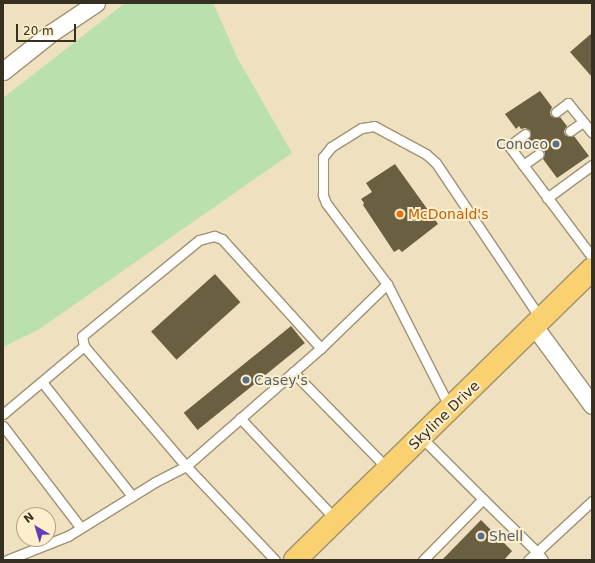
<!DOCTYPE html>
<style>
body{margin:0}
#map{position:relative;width:595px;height:563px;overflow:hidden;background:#efe1bf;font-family:"DejaVu Sans",sans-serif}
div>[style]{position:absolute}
.green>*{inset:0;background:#bae1ad}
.building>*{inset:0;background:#6b5f41;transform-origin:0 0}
.roads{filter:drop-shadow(1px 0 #9f9273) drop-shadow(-1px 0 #9f9273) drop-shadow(0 1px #9f9273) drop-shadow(0 -1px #9f9273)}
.lane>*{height:9px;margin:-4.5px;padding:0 4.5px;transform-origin:4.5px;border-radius:4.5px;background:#fff}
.street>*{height:17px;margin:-8.5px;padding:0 8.5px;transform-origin:8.5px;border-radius:8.5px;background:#fff}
.highway>*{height:22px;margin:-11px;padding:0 11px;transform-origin:11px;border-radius:11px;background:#fad171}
.dots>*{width:11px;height:11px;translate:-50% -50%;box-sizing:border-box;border:2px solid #fdefcc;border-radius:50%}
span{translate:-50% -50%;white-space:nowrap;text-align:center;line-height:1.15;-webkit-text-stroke:4px #fdefcc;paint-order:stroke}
.service-label{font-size:14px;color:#4e5e75}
.right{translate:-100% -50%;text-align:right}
.left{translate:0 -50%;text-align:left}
.food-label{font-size:14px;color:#c56008}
.street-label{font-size:14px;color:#353022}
.frame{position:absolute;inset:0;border:4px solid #353022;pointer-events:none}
.north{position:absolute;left:16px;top:507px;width:40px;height:40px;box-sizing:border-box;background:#fdefcc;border:1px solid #ada388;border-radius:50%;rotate:322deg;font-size:11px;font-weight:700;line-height:16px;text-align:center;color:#353022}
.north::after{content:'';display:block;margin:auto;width:14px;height:18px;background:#623db5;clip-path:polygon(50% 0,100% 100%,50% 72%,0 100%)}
.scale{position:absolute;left:16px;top:24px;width:60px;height:18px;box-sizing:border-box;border:2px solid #353022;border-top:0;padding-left:5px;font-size:12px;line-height:14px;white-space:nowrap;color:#353022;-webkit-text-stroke:3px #fdefcc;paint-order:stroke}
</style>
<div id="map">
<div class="green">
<i style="clip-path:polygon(125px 3px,213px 3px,238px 59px,292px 153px,38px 330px,3px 347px,3px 98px)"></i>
</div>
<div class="building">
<i style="clip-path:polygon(592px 33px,592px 77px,570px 52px)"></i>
<i style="clip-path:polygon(540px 91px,552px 107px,550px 112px,551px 116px,556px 118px,560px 117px,567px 126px,564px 131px,565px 135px,570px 137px,574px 136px,589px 156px,557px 178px,543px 159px,545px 154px,544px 150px,539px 148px,536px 149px,528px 139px,531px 134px,530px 130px,525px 128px,521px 129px,519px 126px,516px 129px,505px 114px)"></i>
<i style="clip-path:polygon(395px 164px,438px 224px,402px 252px,399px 249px,394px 252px,363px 205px,364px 203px,361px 199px,372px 192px,366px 183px)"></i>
<i style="left:215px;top:274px;width:38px;height:86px;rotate:48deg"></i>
<i style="left:291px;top:326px;width:22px;height:138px;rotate:51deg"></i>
<i style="clip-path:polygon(481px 520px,512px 551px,504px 560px,442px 560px)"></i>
</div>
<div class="roads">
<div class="lane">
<i style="left:556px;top:112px;width:15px;rotate:-37deg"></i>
<i style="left:568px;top:103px;width:38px;rotate:51deg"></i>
<i style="left:570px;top:131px;width:16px;rotate:-35deg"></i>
<i style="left:525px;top:134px;width:20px;rotate:143deg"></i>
<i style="left:509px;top:146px;width:139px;rotate:53.2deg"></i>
<i style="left:523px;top:165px;width:19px;rotate:-35deg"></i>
<i style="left:547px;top:198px;width:56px;rotate:-36.3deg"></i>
<i style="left:293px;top:372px;width:136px;rotate:45.6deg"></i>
<i style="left:42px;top:382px;width:145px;rotate:51.7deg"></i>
<i style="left:450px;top:408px;width:139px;rotate:-116.9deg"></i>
<i style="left:387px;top:284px;width:101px;rotate:-127deg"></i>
<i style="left:326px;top:203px;width:9px;rotate:-111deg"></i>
<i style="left:323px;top:195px;width:38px;rotate:-90deg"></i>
<i style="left:323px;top:157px;width:13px;rotate:-51deg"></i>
<i style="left:331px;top:147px;width:36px;rotate:-32deg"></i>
<i style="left:362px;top:128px;width:12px;rotate:-9deg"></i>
<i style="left:374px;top:126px;width:59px;rotate:28.3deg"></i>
<i style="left:426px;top:154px;width:13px;rotate:42deg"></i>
<i style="left:436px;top:163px;width:188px;rotate:56.1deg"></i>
<i style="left:3px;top:414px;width:106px;rotate:-40deg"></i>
<i style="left:240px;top:418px;width:140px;rotate:46.7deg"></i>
<i style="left:3px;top:426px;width:128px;rotate:52.6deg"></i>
<i style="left:421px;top:437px;width:88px;rotate:45deg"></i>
<i style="left:483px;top:499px;width:86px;rotate:134.5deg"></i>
<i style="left:483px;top:499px;width:76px;rotate:44.5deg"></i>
<i style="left:537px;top:552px;width:75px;rotate:-42.8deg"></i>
<i style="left:7px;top:560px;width:66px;rotate:-21.5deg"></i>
<i style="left:68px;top:536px;width:102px;rotate:-31.8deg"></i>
<i style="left:155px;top:482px;width:35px;rotate:-27deg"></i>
<i style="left:186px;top:466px;width:179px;rotate:-41.2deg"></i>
<i style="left:321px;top:348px;width:92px;rotate:-44.1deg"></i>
<i style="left:275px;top:560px;width:129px;rotate:-133.4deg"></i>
<i style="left:186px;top:466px;width:157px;rotate:-130.4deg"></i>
<i style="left:84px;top:346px;width:10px;rotate:-101deg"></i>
<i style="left:82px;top:336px;width:151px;rotate:-39.4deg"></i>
<i style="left:199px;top:240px;width:16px;rotate:-15deg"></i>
<i style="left:214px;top:236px;width:9px;rotate:21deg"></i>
<i style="left:222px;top:239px;width:147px;rotate:47.8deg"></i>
<i style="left:528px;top:560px;width:12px;rotate:-42deg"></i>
<i style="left:537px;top:552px;width:10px;rotate:53deg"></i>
</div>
<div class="street">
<i style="left:3px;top:71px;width:61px;rotate:-38.4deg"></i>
<i style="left:51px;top:33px;width:54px;rotate:-33.7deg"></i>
<i style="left:534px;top:326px;width:98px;rotate:53.7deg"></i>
</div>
<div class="highway">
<i style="left:295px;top:560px;width:416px;rotate:-44.4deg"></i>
</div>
</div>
<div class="dots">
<i style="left:556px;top:144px;background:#5c6f8a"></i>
<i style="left:400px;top:214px;background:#e8710a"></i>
<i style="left:246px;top:380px;background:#5c6f8a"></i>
<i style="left:481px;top:536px;background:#5c6f8a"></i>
</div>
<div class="service-label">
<span class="right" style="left:548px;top:144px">Conoco</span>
<span class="left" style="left:254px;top:380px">Casey's</span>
<span class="left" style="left:489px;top:536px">Shell</span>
</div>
<div class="food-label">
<span class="left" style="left:408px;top:214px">McDonald's</span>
</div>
<div class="street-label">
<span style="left:444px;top:415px;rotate:-44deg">Skyline Drive</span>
</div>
<div class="frame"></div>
<div class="north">N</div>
<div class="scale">20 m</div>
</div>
